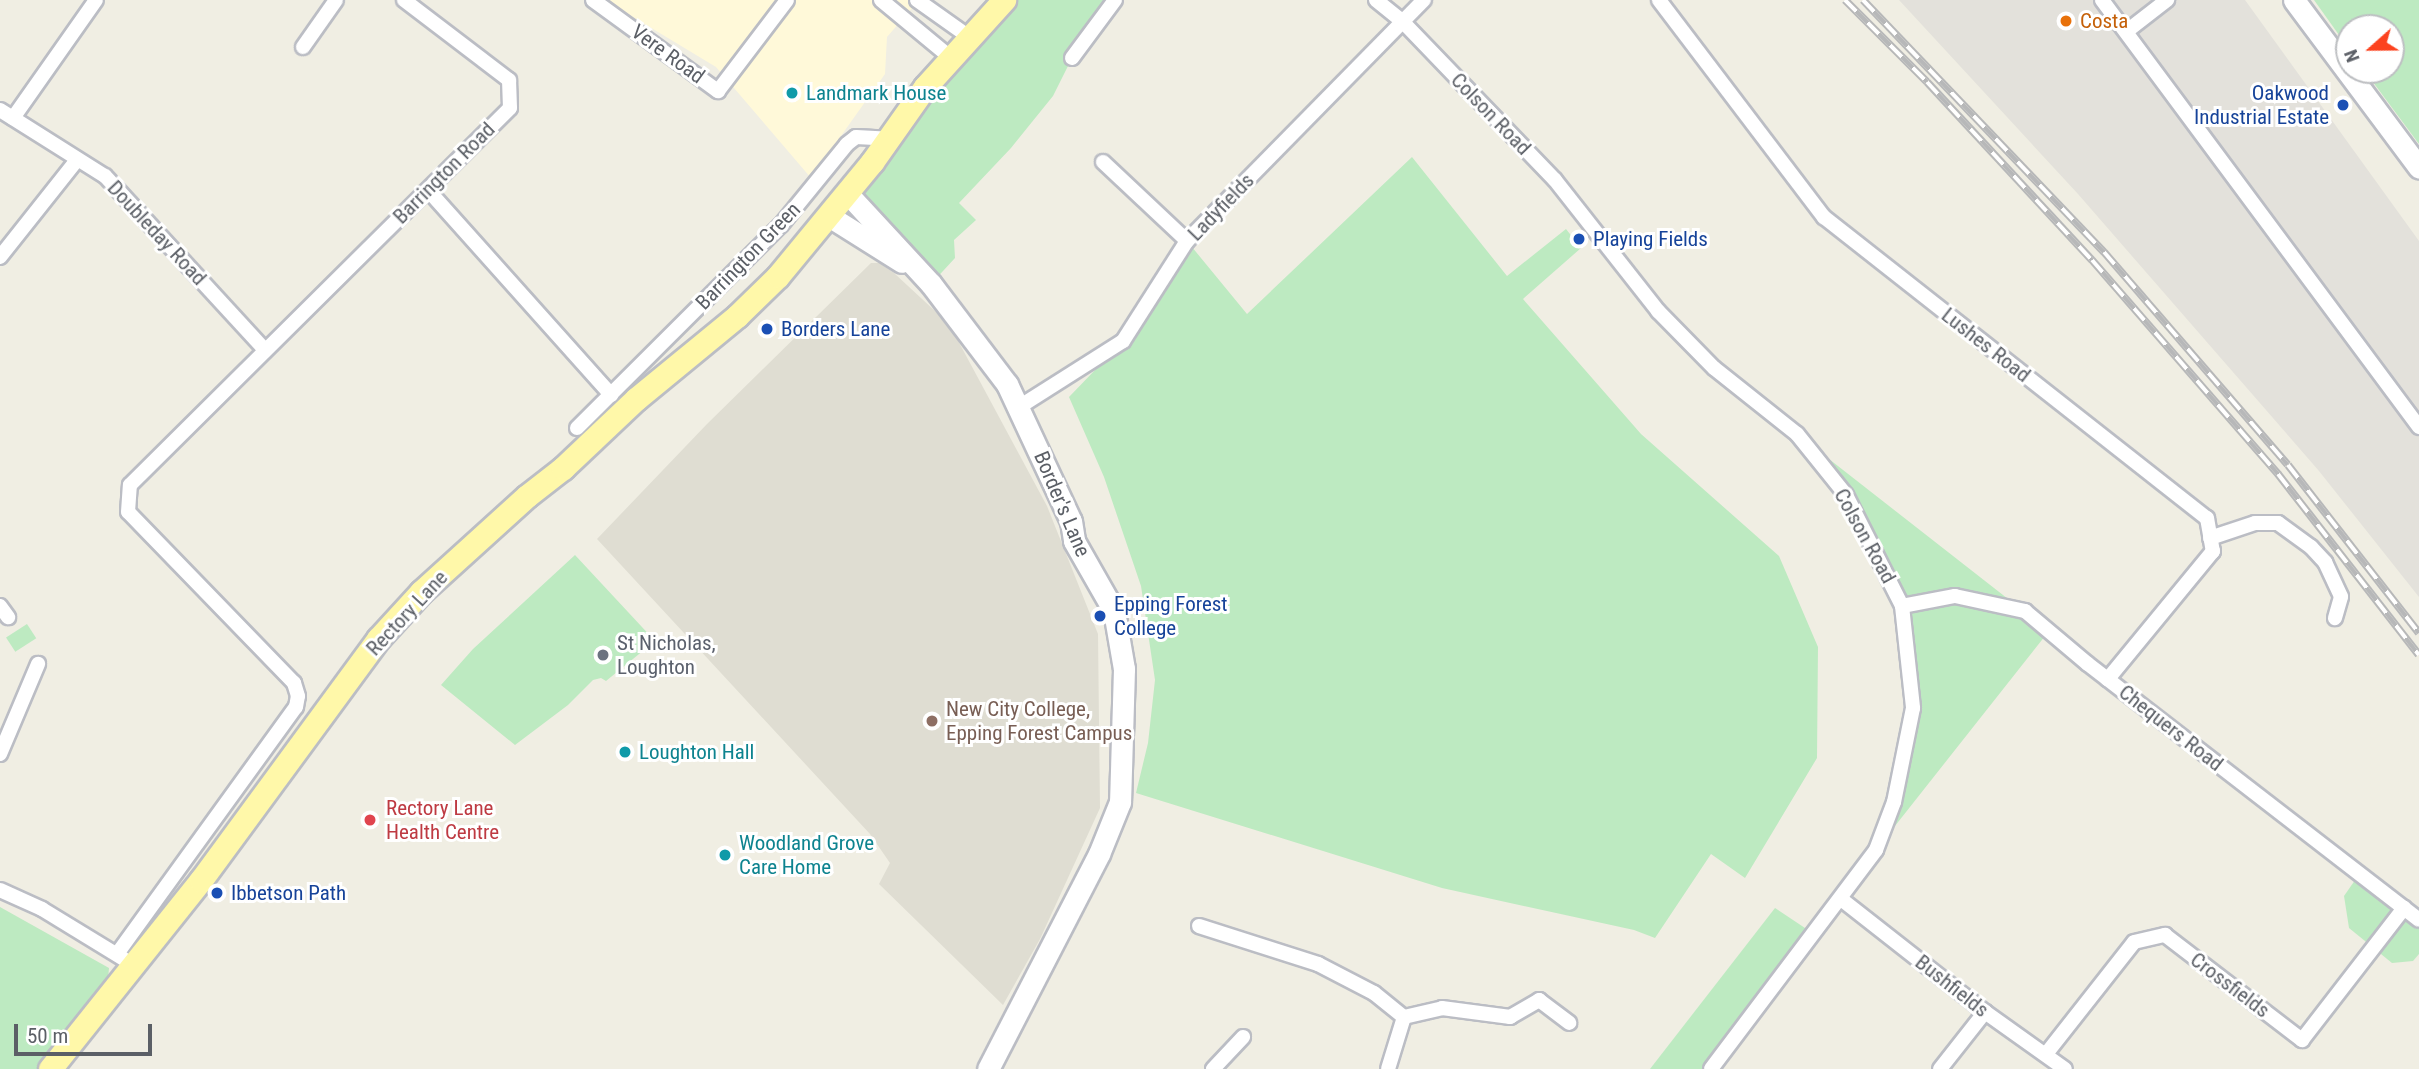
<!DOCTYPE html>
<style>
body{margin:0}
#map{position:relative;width:2419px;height:1069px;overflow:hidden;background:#f0eee3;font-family:"Roboto Condensed",sans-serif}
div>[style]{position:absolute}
.commercial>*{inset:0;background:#fff9d9}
.industrial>*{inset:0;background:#e3e1db}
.education>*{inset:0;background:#dfddd2}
.green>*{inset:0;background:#bdeac1;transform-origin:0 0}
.roads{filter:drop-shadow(2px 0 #bbbdc4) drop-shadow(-2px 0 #bbbdc4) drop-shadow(0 2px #bbbdc4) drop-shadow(0 -2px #bbbdc4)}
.street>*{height:14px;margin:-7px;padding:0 7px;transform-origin:7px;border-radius:7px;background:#fff}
.secondary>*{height:21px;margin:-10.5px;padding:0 10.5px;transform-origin:10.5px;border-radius:10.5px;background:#fff}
.primary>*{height:23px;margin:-11.5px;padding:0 11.5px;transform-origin:11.5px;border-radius:11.5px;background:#fff8a9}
.rail>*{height:8px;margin-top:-4px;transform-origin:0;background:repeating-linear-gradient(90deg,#fff 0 16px,#b7b8b9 0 32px);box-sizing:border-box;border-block:2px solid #b7b8b9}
.dots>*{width:19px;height:19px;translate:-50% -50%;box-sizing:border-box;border:4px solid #fff;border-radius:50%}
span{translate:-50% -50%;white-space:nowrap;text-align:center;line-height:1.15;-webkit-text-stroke:6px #fff;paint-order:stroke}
.food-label{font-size:21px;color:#c56008}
.left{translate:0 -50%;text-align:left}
.street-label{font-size:21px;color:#5b5f66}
.culture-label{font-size:21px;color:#0d838f}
.transit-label{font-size:21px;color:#164399}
.right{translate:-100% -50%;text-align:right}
.worship-label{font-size:21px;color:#5b616d}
.education-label{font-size:21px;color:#785e54}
.health-label{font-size:21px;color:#be3a42}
.north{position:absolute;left:2335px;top:14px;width:70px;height:70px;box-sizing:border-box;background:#fff;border:2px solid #bdbfc2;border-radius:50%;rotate:249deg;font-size:19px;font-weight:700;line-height:28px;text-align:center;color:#5b5f66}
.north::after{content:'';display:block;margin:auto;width:24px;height:32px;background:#fc421e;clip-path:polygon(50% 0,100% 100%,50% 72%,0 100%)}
.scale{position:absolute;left:14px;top:1024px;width:138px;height:32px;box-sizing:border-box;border:4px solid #5b5f66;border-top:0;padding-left:9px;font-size:21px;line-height:24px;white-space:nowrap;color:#5b5f66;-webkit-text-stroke:5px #fff;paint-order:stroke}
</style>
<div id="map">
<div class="commercial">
<i style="clip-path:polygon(605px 0,919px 0,887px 37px,885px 74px,811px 178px,716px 67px)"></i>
</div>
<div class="industrial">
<i style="clip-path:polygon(1899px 0,2245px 0,2419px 241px,2419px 597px,2319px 471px,2078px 194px)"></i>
</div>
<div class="education">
<i style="clip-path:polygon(871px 263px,879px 263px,894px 273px,949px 324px,1047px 506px,1098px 634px,1100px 808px,1040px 939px,1003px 1005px,879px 884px,890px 863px,870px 834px,597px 539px,707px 424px)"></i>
</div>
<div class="green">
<i style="clip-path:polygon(1004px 0,1112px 0,1072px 58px,1053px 96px,1011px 148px,959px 203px,976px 220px,954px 240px,955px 258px,931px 284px,829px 216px)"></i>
<i style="clip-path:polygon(2314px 0,2419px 0,2419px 144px,2364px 70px,2391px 70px,2391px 28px,2349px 28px,2349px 49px)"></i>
<i style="clip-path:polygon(1412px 157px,1507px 276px,1566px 229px,1581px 248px,1523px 299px,1641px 434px,1779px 556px,1818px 647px,1817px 758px,1745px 878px,1711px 854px,1655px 938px,1634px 930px,1442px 888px,1136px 793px,1148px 743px,1155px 680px,1141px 586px,1104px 477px,1069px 397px,1123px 341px,1187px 241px,1247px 314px)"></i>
<i style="clip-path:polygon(1797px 434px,2049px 631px,1876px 850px,1913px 708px,1902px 606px,1870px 539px)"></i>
<i style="clip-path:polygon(575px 555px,655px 641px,606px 681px,601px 678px,593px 680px,568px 705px,515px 745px,441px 685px,473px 649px)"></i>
<i style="left:27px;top:624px;width:17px;height:25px;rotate:57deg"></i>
<i style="clip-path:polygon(2360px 873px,2419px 920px,2419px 954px,2413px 961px,2392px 963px,2349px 928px,2344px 896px)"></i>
<i style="clip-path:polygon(0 907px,109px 968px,107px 991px,40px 1069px,0 1069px)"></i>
<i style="clip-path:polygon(1775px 908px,1814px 934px,1711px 1069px,1650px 1069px)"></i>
</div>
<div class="roads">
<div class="street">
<i style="left:593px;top:0;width:155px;rotate:36.1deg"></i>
<i style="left:718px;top:91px;width:114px;rotate:-52.8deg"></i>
<i style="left:881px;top:0;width:91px;rotate:39.6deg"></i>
<i style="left:917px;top:0;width:64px;rotate:35.4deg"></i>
<i style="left:1376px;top:0;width:35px;rotate:39deg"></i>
<i style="left:1403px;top:22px;width:219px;rotate:46.1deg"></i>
<i style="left:1555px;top:180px;width:167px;rotate:51.8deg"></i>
<i style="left:1658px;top:311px;width:80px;rotate:45.5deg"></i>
<i style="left:1714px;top:368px;width:106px;rotate:38.5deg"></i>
<i style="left:1797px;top:434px;width:78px;rotate:51.2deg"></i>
<i style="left:1846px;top:495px;width:124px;rotate:63.2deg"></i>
<i style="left:1902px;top:606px;width:103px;rotate:83.8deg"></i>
<i style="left:1913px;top:708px;width:96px;rotate:101.4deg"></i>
<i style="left:1894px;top:802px;width:51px;rotate:110.6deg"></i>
<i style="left:1876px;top:850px;width:274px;rotate:127deg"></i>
<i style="left:1659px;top:0;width:273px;rotate:52.8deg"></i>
<i style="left:1824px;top:217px;width:487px;rotate:38.2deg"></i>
<i style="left:2207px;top:518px;width:34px;rotate:80deg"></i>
<i style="left:2213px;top:551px;width:166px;rotate:129.4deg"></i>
<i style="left:2102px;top:0;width:532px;rotate:53.41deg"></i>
<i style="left:2127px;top:31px;width:51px;rotate:-37.8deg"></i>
<i style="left:303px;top:47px;width:57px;rotate:-54.9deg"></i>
<i style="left:1072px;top:58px;width:72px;rotate:-53.4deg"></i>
<i style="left:0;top:110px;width:124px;rotate:32.2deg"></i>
<i style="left:105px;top:176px;width:236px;rotate:47.4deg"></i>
<i style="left:13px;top:118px;width:144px;rotate:-54.9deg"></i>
<i style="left:1103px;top:162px;width:115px;rotate:43.2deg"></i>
<i style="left:428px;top:190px;width:275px;rotate:48.2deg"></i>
<i style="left:0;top:257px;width:124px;rotate:-51.6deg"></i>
<i style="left:1019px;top:407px;width:123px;rotate:-32.4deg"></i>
<i style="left:1123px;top:341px;width:119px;rotate:-57.4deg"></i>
<i style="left:1187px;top:241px;width:338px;rotate:-45.5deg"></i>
<i style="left:577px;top:428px;width:288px;rotate:-44.9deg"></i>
<i style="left:781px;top:225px;width:104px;rotate:-50.8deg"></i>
<i style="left:847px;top:144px;width:11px;rotate:-38deg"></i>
<i style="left:856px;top:137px;width:33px;rotate:3deg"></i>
<i style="left:2210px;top:538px;width:47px;rotate:-18.4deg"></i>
<i style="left:2255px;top:523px;width:23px"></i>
<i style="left:2278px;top:523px;width:41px;rotate:36deg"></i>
<i style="left:2311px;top:547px;width:21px;rotate:47deg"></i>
<i style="left:2325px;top:562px;width:38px;rotate:65deg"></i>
<i style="left:2341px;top:597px;width:22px;rotate:106deg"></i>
<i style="left:0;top:606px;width:14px;rotate:54deg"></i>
<i style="left:1902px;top:606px;width:54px;rotate:-10.7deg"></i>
<i style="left:1955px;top:596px;width:72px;rotate:12.1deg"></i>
<i style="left:2025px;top:611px;width:82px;rotate:40.1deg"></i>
<i style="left:2088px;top:664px;width:418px;rotate:37.7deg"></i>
<i style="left:0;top:754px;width:98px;rotate:-67.1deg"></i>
<i style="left:0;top:890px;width:46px;rotate:24.3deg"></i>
<i style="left:42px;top:909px;width:96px;rotate:31.4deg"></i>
<i style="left:1841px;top:899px;width:183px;rotate:38.1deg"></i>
<i style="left:1985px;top:1012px;width:98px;rotate:35.5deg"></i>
<i style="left:1199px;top:926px;width:125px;rotate:17.7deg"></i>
<i style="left:1318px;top:964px;width:63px;rotate:27.4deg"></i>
<i style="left:1374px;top:993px;width:38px;rotate:39deg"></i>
<i style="left:1404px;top:1017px;width:54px;rotate:107.1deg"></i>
<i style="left:117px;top:954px;width:305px;rotate:-54.1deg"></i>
<i style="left:296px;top:707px;width:11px;rotate:-80deg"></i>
<i style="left:298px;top:696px;width:14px;rotate:-107deg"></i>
<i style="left:294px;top:683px;width:238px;rotate:-134.1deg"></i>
<i style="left:128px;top:512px;width:27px;rotate:-86deg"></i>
<i style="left:130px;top:485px;width:535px;rotate:-44.77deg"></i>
<i style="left:510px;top:108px;width:28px;rotate:-92deg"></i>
<i style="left:509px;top:80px;width:132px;rotate:-142.7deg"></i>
<i style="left:1404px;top:1017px;width:39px;rotate:-13deg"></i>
<i style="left:1442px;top:1008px;width:69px;rotate:7.5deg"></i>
<i style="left:1510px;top:1017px;width:34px;rotate:-30deg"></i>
<i style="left:1539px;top:1000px;width:38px;rotate:37deg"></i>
<i style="left:2046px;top:1054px;width:142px;rotate:-51.8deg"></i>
<i style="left:2134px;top:942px;width:32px;rotate:-13deg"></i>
<i style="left:2165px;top:935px;width:173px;rotate:37.5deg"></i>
<i style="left:2302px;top:1040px;width:167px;rotate:-52.3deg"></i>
<i style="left:1213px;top:1069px;width:44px;rotate:-46.8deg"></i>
<i style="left:1940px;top:1069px;width:73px;rotate:-51.7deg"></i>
</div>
<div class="secondary">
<i style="left:2294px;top:0;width:209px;rotate:53.3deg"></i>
<i style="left:847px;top:193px;width:124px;rotate:47.3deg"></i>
<i style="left:931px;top:284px;width:126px;rotate:52.8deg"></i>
<i style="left:1007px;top:384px;width:151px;rotate:65deg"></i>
<i style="left:1071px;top:521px;width:20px;rotate:81deg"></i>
<i style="left:1074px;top:541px;width:81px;rotate:60.3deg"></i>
<i style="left:1114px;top:611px;width:59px;rotate:80.2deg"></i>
<i style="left:1124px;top:669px;width:133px;rotate:91.7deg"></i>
<i style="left:1120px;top:802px;width:56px;rotate:112deg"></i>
<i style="left:1099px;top:854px;width:242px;rotate:117.3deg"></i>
<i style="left:829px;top:216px;width:86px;rotate:32.2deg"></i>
</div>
<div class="primary">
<i style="left:50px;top:1069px;width:242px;rotate:-51.4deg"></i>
<i style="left:201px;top:880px;width:299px;rotate:-53.7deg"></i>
<i style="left:378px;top:639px;width:64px;rotate:-47.5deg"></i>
<i style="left:421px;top:592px;width:143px;rotate:-42.2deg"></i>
<i style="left:527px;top:496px;width:46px;rotate:-37.9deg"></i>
<i style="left:563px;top:468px;width:100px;rotate:-43.4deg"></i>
<i style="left:636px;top:399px;width:131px;rotate:-39.4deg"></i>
<i style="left:737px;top:316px;width:57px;rotate:-44.3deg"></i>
<i style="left:778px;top:276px;width:148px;rotate:-50.5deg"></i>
<i style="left:872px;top:162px;width:92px;rotate:-54.8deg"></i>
<i style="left:925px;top:87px;width:118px;rotate:-47.8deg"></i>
</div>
</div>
<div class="rail">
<i style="left:1845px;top:0;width:116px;rotate:45deg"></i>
<i style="left:1927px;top:82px;width:243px;rotate:47.2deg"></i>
<i style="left:2092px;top:260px;width:284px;rotate:49deg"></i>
<i style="left:2278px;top:474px;width:229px;rotate:52.1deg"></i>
<i style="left:1863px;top:0;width:349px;rotate:46.3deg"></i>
<i style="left:2104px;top:252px;width:281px;rotate:49.2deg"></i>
<i style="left:2288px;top:465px;width:213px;rotate:52.1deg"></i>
</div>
<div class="dots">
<i style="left:2066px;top:21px;background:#e8710a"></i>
<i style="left:792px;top:93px;background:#0f9aa8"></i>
<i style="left:2343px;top:105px;background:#1a4fb4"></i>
<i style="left:1579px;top:239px;background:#1a4fb4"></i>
<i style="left:767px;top:329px;background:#1a4fb4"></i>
<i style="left:1100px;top:616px;background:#1a4fb4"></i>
<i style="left:603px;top:655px;background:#6b7280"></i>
<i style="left:932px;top:721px;background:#8d6e63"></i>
<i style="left:625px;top:752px;background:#0f9aa8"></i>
<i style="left:370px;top:820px;background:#e0444e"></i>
<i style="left:725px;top:855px;background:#0f9aa8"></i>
<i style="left:217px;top:893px;background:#1a4fb4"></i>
</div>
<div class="food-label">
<span class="left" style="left:2080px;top:21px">Costa</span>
</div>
<div class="street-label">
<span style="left:668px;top:54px;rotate:36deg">Vere Road</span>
<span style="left:1491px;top:114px;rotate:46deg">Colson Road</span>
<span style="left:444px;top:173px;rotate:-45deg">Barrington Road</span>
<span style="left:1221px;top:207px;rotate:-46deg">Ladyfields</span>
<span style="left:157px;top:233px;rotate:47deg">Doubleday Road</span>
<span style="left:748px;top:256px;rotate:-46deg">Barrington Green</span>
<span style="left:1986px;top:345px;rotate:38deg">Lushes Road</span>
<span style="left:1062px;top:504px;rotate:67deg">Border's Lane</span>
<span style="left:1865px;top:536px;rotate:61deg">Colson Road</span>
<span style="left:407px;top:613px;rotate:-47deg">Rectory Lane</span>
<span style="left:2171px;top:728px;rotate:38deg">Chequers Road</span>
<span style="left:2230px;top:985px;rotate:37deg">Crossfields</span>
<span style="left:1952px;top:986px;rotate:38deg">Bushfields</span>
</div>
<div class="culture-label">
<span class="left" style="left:806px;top:93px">Landmark House</span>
<span class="left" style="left:639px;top:752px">Loughton Hall</span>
<span class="left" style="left:739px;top:855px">Woodland Grove<br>Care Home</span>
</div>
<div class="transit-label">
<span class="right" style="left:2329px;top:105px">Oakwood<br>Industrial Estate</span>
<span class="left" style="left:1593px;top:239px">Playing Fields</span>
<span class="left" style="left:781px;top:329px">Borders Lane</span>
<span class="left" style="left:1114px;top:616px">Epping Forest<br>College</span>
<span class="left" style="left:231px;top:893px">Ibbetson Path</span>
</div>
<div class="worship-label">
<span class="left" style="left:617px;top:655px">St Nicholas,<br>Loughton</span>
</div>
<div class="education-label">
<span class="left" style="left:946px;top:721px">New City College,<br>Epping Forest Campus</span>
</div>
<div class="health-label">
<span class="left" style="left:386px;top:820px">Rectory Lane<br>Health Centre</span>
</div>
<div class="north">N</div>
<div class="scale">50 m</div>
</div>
